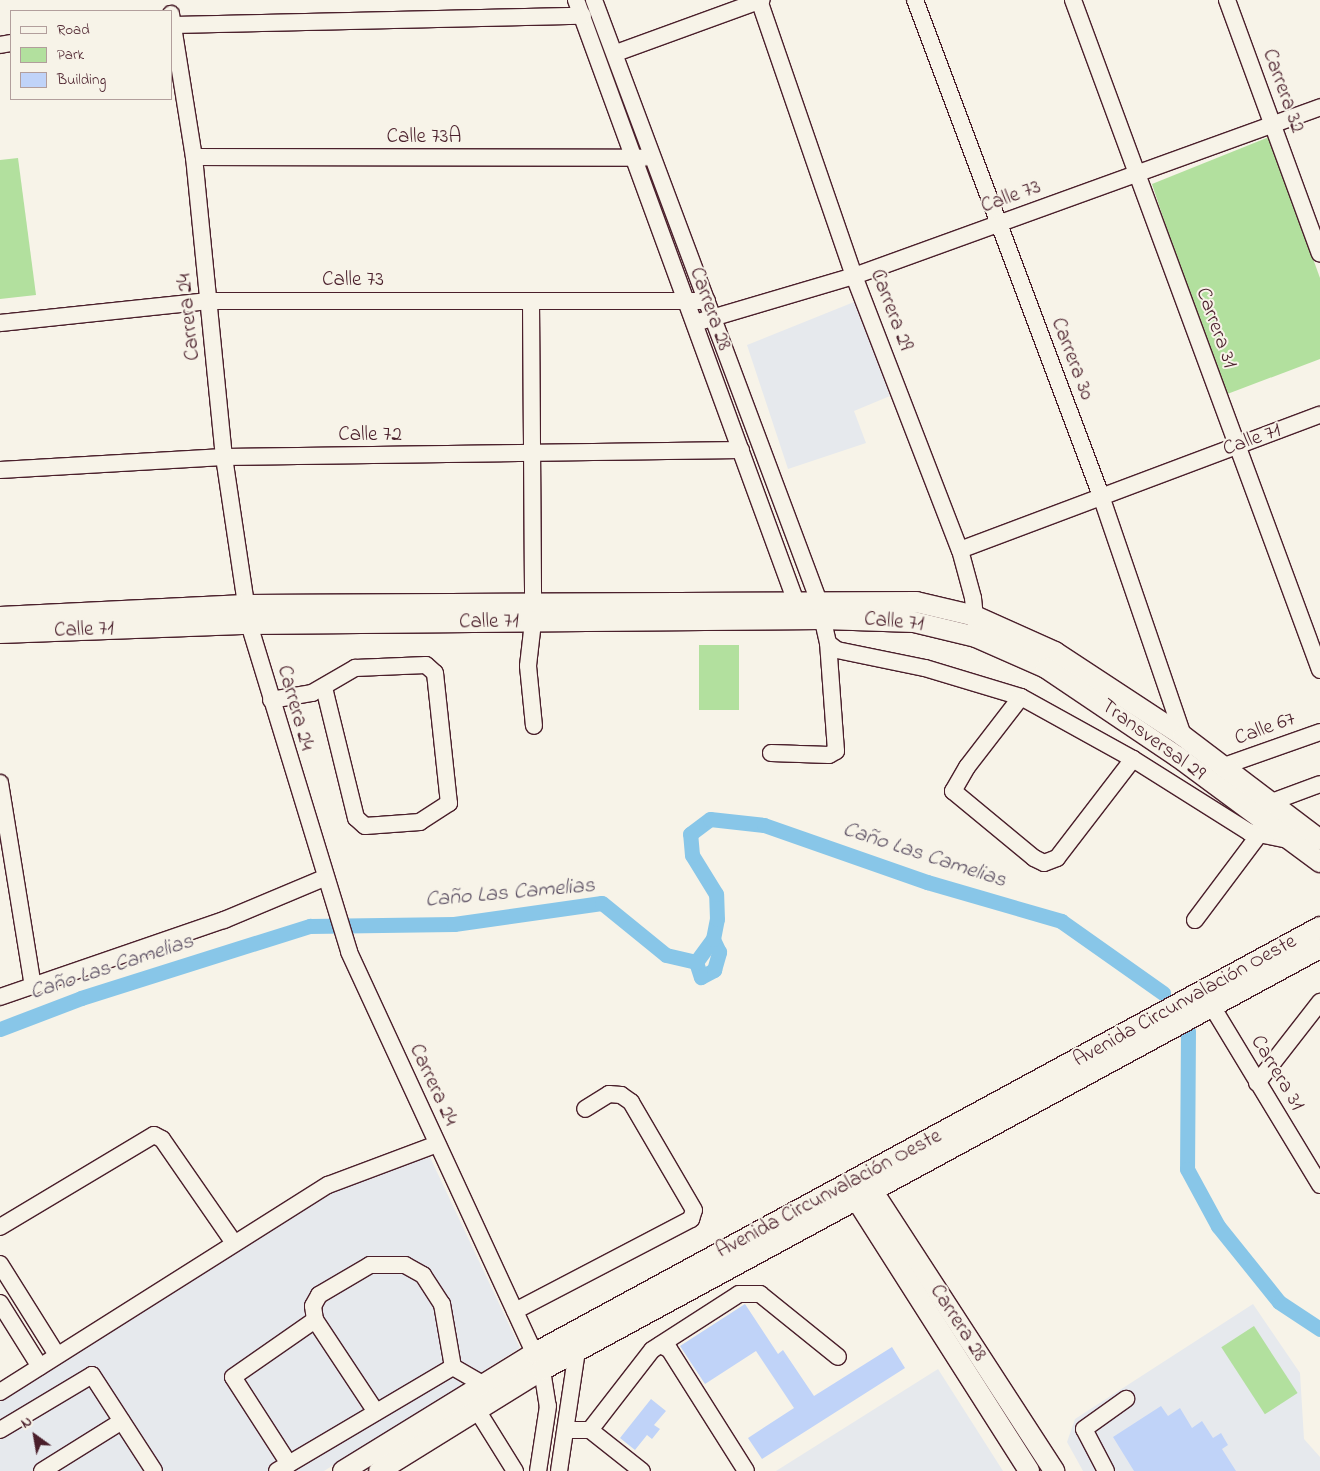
<!DOCTYPE html>
<meta charset="utf-8">
<style>
body{margin:0}
#map{position:relative;width:1320px;height:1471px;overflow:hidden;background:#f7f3e8;font-family:"Indie Flower",sans-serif}
div>[style]{position:absolute}
.built>*{inset:0;background:#e6e9ed}
.green>*{inset:0;background:#b2e09e;transform-origin:0 0}
.canal>*{height:15px;margin:-7.5px;padding:0 7.5px;transform-origin:7.5px;border-radius:7.5px;background:#88c6e8}
.building>*{inset:0;background:#c0d3f8}
.roads{filter:drop-shadow(1px 0 #4a1f2b) drop-shadow(-1px 0 #4a1f2b) drop-shadow(0 1px #4a1f2b) drop-shadow(0 -1px #4a1f2b)}
.minor>*{height:16px;margin:-8px;padding:0 8px;transform-origin:8px;border-radius:8px;background:#f7f3e8}
.major>*{height:20px;margin:-10px;padding:0 10px;transform-origin:10px;border-radius:10px;background:#f7f3e8}
span{translate:-50% -50%;white-space:nowrap;text-align:center;line-height:1.15;-webkit-text-stroke:4px #f7f3e8;paint-order:stroke}
.street-label{font-size:21px;color:#4a1f2b}
.water-label{font-size:22px;color:#5d5164;font-style:italic}
.legend{position:absolute;left:10px;top:10px;width:162px;height:90px;box-sizing:border-box;background:#f7f3e8;border:1px solid #b29e9c;margin:0;padding:6px 9px;list-style:none;font-size:15px;color:#4a1f2b}
.legend li{display:flex;align-items:center;gap:10px;height:25px}
.legend b{width:25px;border:1px solid #b29e9c}
.north{position:absolute;left:10px;top:1411px;width:50px;height:50px;-webkit-text-stroke:4px #f7f3e8;paint-order:stroke;rotate:328deg;font-size:14px;font-weight:700;line-height:20px;text-align:center;color:#4a1f2b}
.north::after{content:'';display:block;margin:auto;width:18px;height:22px;background:#4a1f2b;clip-path:polygon(50% 0,100% 100%,50% 72%,0 100%)}
</style>
<div id="map">
<div class="built">
<i style="clip-path:polygon(854px 302px,890px 396px,854px 411px,866px 443px,788px 469px,747px 345px)"></i>
<i style="clip-path:polygon(428px 1153px,520px 1348px,324px 1471px,0 1471px,0 1402px,248px 1242px,337px 1190px)"></i>
<i style="clip-path:polygon(1253px 1304px,1300px 1373px,1304px 1439px,1320px 1457px,1320px 1471px,1083px 1471px,1067px 1442px,1075px 1419px)"></i>
<i style="clip-path:polygon(938px 1369px,1003px 1471px,776px 1471px)"></i>
</div>
<div class="green">
<i style="clip-path:polygon(1269px 137px,1320px 278px,1320px 359px,1222px 396px,1152px 184px)"></i>
<i style="clip-path:polygon(18px 158px,36px 295px,0 299px,0 160px)"></i>
<i style="left:699px;top:645px;width:40px;height:65px"></i>
<i style="left:1254px;top:1326px;width:80px;height:39px;rotate:57deg"></i>
</div>
<div class="canal">
<i style="left:696px;top:962px;width:16px;rotate:72deg"></i>
<i style="left:701px;top:977px;width:15px;rotate:-28deg"></i>
<i style="left:714px;top:970px;width:19px;rotate:-74deg"></i>
<i style="left:719px;top:952px;width:14px;rotate:-115deg"></i>
<i style="left:0;top:1029px;width:87px;rotate:-20.9deg"></i>
<i style="left:81px;top:998px;width:240px;rotate:-17.5deg"></i>
<i style="left:310px;top:926px;width:144px;rotate:-0.8deg"></i>
<i style="left:454px;top:924px;width:149px;rotate:-8.1deg"></i>
<i style="left:602px;top:903px;width:82px;rotate:39.1deg"></i>
<i style="left:666px;top:955px;width:31px;rotate:13deg"></i>
<i style="left:696px;top:962px;width:29px;rotate:-54deg"></i>
<i style="left:713px;top:939px;width:20px;rotate:-79deg"></i>
<i style="left:717px;top:919px;width:25px;rotate:-92deg"></i>
<i style="left:716px;top:894px;width:46px;rotate:-121.6deg"></i>
<i style="left:692px;top:855px;width:21px;rotate:-95deg"></i>
<i style="left:690px;top:834px;width:25px;rotate:-37deg"></i>
<i style="left:710px;top:819px;width:54px;rotate:6.3deg"></i>
<i style="left:764px;top:825px;width:173px;rotate:19.3deg"></i>
<i style="left:927px;top:882px;width:140px;rotate:16.2deg"></i>
<i style="left:1061px;top:921px;width:125px;rotate:35.2deg"></i>
<i style="left:1188px;top:1031px;width:138px;rotate:90.4deg"></i>
<i style="left:1187px;top:1169px;width:65px;rotate:61.5deg"></i>
<i style="left:1218px;top:1226px;width:97px;rotate:51.2deg"></i>
<i style="left:1279px;top:1302px;width:49px;rotate:33.4deg"></i>
</div>
<div class="building">
<i style="clip-path:polygon(745px 1304px,778px 1354px,783px 1350px,814px 1396px,892px 1347px,905px 1368px,762px 1459px,748px 1438px,794px 1408px,756px 1351px,705px 1384px,680px 1346px)"></i>
<i style="clip-path:polygon(651px 1399px,666px 1411px,654px 1425px,660px 1429px,652px 1439px,647px 1435px,635px 1450px,620px 1438px)"></i>
<i style="clip-path:polygon(1161px 1406px,1168px 1416px,1180px 1408px,1192px 1428px,1202px 1421px,1213px 1438px,1221px 1433px,1228px 1445px,1222px 1449px,1236px 1471px,1134px 1471px,1113px 1437px)"></i>
</div>
<div class="roads">
<div class="minor">
<i style="left:576px;top:0;width:653px;rotate:69.93deg"></i>
<i style="left:594px;top:0;width:640px;rotate:69.5deg"></i>
<i style="left:818px;top:599px;width:45px;rotate:77.2deg"></i>
<i style="left:828px;top:643px;width:11px;rotate:38deg"></i>
<i style="left:837px;top:650px;width:90px;rotate:11.6deg"></i>
<i style="left:925px;top:668px;width:100px;rotate:16.8deg"></i>
<i style="left:1021px;top:697px;width:128px;rotate:29deg"></i>
<i style="left:1133px;top:759px;width:137px;rotate:32.2deg"></i>
<i style="left:1249px;top:832px;width:41px;rotate:11.3deg"></i>
<i style="left:759px;top:0;width:292px;rotate:71deg"></i>
<i style="left:854px;top:276px;width:294px;rotate:68.9deg"></i>
<i style="left:960px;top:550px;width:50px;rotate:74.8deg"></i>
<i style="left:973px;top:598px;width:30px;rotate:84deg"></i>
<i style="left:915px;top:0;width:530px;rotate:69.44deg"></i>
<i style="left:1101px;top:496px;width:254px;rotate:71.1deg"></i>
<i style="left:1073px;top:0;width:714px;rotate:69.76deg"></i>
<i style="left:1227px;top:0;width:270px;rotate:69.9deg"></i>
<i style="left:171px;top:14px;width:145px;rotate:80.9deg"></i>
<i style="left:194px;top:157px;width:301px;rotate:84.3deg"></i>
<i style="left:224px;top:457px;width:169px;rotate:81.5deg"></i>
<i style="left:249px;top:624px;width:343px;rotate:73deg"></i>
<i style="left:349px;top:952px;width:460px;rotate:65.2deg"></i>
<i style="left:542px;top:1370px;width:36px;rotate:81deg"></i>
<i style="left:548px;top:1406px;width:66px;rotate:98.7deg"></i>
<i style="left:171px;top:25px;width:412px;rotate:-1.3deg"></i>
<i style="left:0;top:45px;width:11px;rotate:-10deg"></i>
<i style="left:616px;top:53px;width:155px;rotate:-20deg"></i>
<i style="left:194px;top:157px;width:450px;rotate:0.1deg"></i>
<i style="left:531px;top:302px;width:320px;rotate:89.6deg"></i>
<i style="left:533px;top:622px;width:44px;rotate:96.5deg"></i>
<i style="left:528px;top:666px;width:60px;rotate:84.3deg"></i>
<i style="left:0;top:323px;width:209px;rotate:-6deg"></i>
<i style="left:208px;top:301px;width:499px"></i>
<i style="left:695px;top:323px;width:166px;rotate:-16.5deg"></i>
<i style="left:854px;top:276px;width:496px;rotate:-19.9deg"></i>
<i style="left:0;top:470px;width:224px;rotate:-3.3deg"></i>
<i style="left:224px;top:457px;width:517px;rotate:-0.78deg"></i>
<i style="left:960px;top:550px;width:384px;rotate:-20.6deg"></i>
<i style="left:1021px;top:697px;width:88px;rotate:127.6deg"></i>
<i style="left:967px;top:767px;width:28px;rotate:120deg"></i>
<i style="left:953px;top:791px;width:105px;rotate:39.6deg"></i>
<i style="left:1034px;top:858px;width:11px;rotate:27deg"></i>
<i style="left:1044px;top:863px;width:14px;rotate:-21deg"></i>
<i style="left:1057px;top:858px;width:125px;rotate:-52.5deg"></i>
<i style="left:271px;top:700px;width:42px;rotate:-9.7deg"></i>
<i style="left:312px;top:693px;width:50px;rotate:-30.2deg"></i>
<i style="left:355px;top:668px;width:71px;rotate:-2.4deg"></i>
<i style="left:426px;top:665px;width:12px;rotate:42deg"></i>
<i style="left:435px;top:673px;width:131px;rotate:83.9deg"></i>
<i style="left:449px;top:803px;width:35px;rotate:147deg"></i>
<i style="left:420px;top:822px;width:55px;rotate:175.8deg"></i>
<i style="left:365px;top:826px;width:12px;rotate:-138deg"></i>
<i style="left:356px;top:818px;width:134px;rotate:-103.8deg"></i>
<i style="left:771px;top:753px;width:58px;rotate:2deg"></i>
<i style="left:829px;top:755px;width:8px;rotate:-30deg"></i>
<i style="left:836px;top:751px;width:108px;rotate:-94.2deg"></i>
<i style="left:1224px;top:766px;width:102px;rotate:-19.5deg"></i>
<i style="left:0;top:783px;width:206px;rotate:80.8deg"></i>
<i style="left:1269px;top:803px;width:54px;rotate:-20.4deg"></i>
<i style="left:1195px;top:920px;width:105px;rotate:-53.1deg"></i>
<i style="left:0;top:997px;width:237px;rotate:-19deg"></i>
<i style="left:224px;top:920px;width:108px;rotate:-22.8deg"></i>
<i style="left:1213px;top:1008px;width:207px;rotate:58.8deg"></i>
<i style="left:1257px;top:1083px;width:103px;rotate:-52.1deg"></i>
<i style="left:0;top:1227px;width:179px;rotate:-30.9deg"></i>
<i style="left:154px;top:1135px;width:9px;rotate:27deg"></i>
<i style="left:162px;top:1139px;width:126px;rotate:55.3deg"></i>
<i style="left:0;top:1264px;width:107px;rotate:57.9deg"></i>
<i style="left:0;top:1303px;width:75px;rotate:58deg"></i>
<i style="left:515px;top:1311px;width:199px;rotate:-27.6deg"></i>
<i style="left:691px;top:1219px;width:9px;rotate:-72deg"></i>
<i style="left:694px;top:1210px;width:125px;rotate:-120.3deg"></i>
<i style="left:631px;top:1102px;width:12px;rotate:-145deg"></i>
<i style="left:621px;top:1095px;width:12px;rotate:-175deg"></i>
<i style="left:609px;top:1094px;width:28px;rotate:148deg"></i>
<i style="left:660px;top:1345px;width:10px;rotate:24deg"></i>
<i style="left:669px;top:1349px;width:144px;rotate:57.7deg"></i>
<i style="left:0;top:1392px;width:388px;rotate:-32.3deg"></i>
<i style="left:328px;top:1185px;width:116px;rotate:-20.6deg"></i>
<i style="left:477px;top:1410px;width:72px;rotate:58.1deg"></i>
<i style="left:376px;top:1412px;width:110px;rotate:-123.5deg"></i>
<i style="left:315px;top:1320px;width:14px;rotate:-98deg"></i>
<i style="left:313px;top:1306px;width:13px;rotate:-61deg"></i>
<i style="left:319px;top:1295px;width:59px;rotate:-30.5deg"></i>
<i style="left:370px;top:1265px;width:35px"></i>
<i style="left:405px;top:1265px;width:21px;rotate:29deg"></i>
<i style="left:423px;top:1275px;width:35px;rotate:57deg"></i>
<i style="left:442px;top:1304px;width:64px;rotate:80.1deg"></i>
<i style="left:453px;top:1367px;width:34px;rotate:30deg"></i>
<i style="left:0;top:1430px;width:107px;rotate:-30.9deg"></i>
<i style="left:92px;top:1375px;width:114px;rotate:57.1deg"></i>
<i style="left:567px;top:1430px;width:23px"></i>
<i style="left:590px;top:1430px;width:101px;rotate:-52.2deg"></i>
<i style="left:652px;top:1350px;width:103px;rotate:-32.8deg"></i>
<i style="left:739px;top:1294px;width:21px"></i>
<i style="left:760px;top:1294px;width:100px;rotate:38.9deg"></i>
<i style="left:590px;top:1430px;width:66px;rotate:38.3deg"></i>
<i style="left:289px;top:1464px;width:103px;rotate:-122.8deg"></i>
<i style="left:233px;top:1377px;width:100px;rotate:-34.8deg"></i>
<i style="left:42px;top:1471px;width:94px;rotate:-32deg"></i>
<i style="left:277px;top:1471px;width:204px;rotate:-30.6deg"></i>
<i style="left:559px;top:1471px;width:121px;rotate:-81.5deg"></i>
<i style="left:1106px;top:1471px;width:47px;rotate:-117.6deg"></i>
<i style="left:1084px;top:1429px;width:52px;rotate:-35.5deg"></i>
</div>
<div class="major">
<i style="left:0;top:617px;width:245px;rotate:-2.8deg"></i>
<i style="left:245px;top:605px;width:671px;rotate:-0.26deg"></i>
<i style="left:916px;top:602px;width:61px;rotate:13.3deg"></i>
<i style="left:975px;top:616px;width:88px;rotate:24.2deg"></i>
<i style="left:1055px;top:652px;width:153px;rotate:33.3deg"></i>
<i style="left:1183px;top:736px;width:172px;rotate:37.2deg"></i>
<i style="left:0;top:633px;width:249px;rotate:-2.1deg"></i>
<i style="left:249px;top:624px;width:574px;rotate:-0.5deg"></i>
<i style="left:823px;top:619px;width:91px;rotate:1.9deg"></i>
<i style="left:914px;top:622px;width:64px;rotate:13.6deg"></i>
<i style="left:976px;top:637px;width:77px;rotate:23.9deg"></i>
<i style="left:1046px;top:668px;width:159px;rotate:34deg"></i>
<i style="left:1178px;top:757px;width:177px;rotate:36.5deg"></i>
<i style="left:866px;top:1181px;width:346px;rotate:57deg"></i>
<i style="left:849px;top:1188px;width:335px;rotate:57.5deg"></i>
<i style="left:343px;top:1471px;width:225px;rotate:-31.6deg"></i>
<i style="left:535px;top:1353px;width:893px;rotate:-28.49deg"></i>
<i style="left:379px;top:1471px;width:192px;rotate:-31.8deg"></i>
<i style="left:542px;top:1370px;width:885px;rotate:-28.48deg"></i>
</div>
</div>
<div class="street-label">
<span style="left:1283px;top:91px;rotate:70deg">Carrera 32</span>
<span style="left:424px;top:137px">Calle 73A</span>
<span style="left:1011px;top:197px;rotate:-20deg">Calle 73</span>
<span style="left:353px;top:280px">Calle 73</span>
<span style="left:710px;top:309px;rotate:70deg">Carrera 28</span>
<span style="left:891px;top:310px;rotate:69deg">Carrera 29</span>
<span style="left:189px;top:317px;rotate:-96deg">Carrera 24</span>
<span style="left:1216px;top:328px;rotate:70deg">Carrera 31</span>
<span style="left:1072px;top:359px;rotate:69deg">Carrera 30</span>
<span style="left:370px;top:435px">Calle 72</span>
<span style="left:1252px;top:440px;rotate:-20deg">Calle 71</span>
<span style="left:489px;top:622px;rotate:-1deg">Calle 71</span>
<span style="left:894px;top:622px;rotate:5deg">Calle 71</span>
<span style="left:84px;top:630px;rotate:-2deg">Calle 71</span>
<span style="left:295px;top:708px;rotate:74deg">Carrera 24</span>
<span style="left:1265px;top:729px;rotate:-20deg">Calle 67</span>
<span style="left:1153px;top:740px;rotate:36deg">Transversal 29</span>
<span style="left:1185px;top:1001px;rotate:-29deg">Avenida Circunvalación Oeste</span>
<span style="left:1277px;top:1073px;rotate:59deg">Carrera 31</span>
<span style="left:433px;top:1085px;rotate:65deg">Carrera 24</span>
<span style="left:829px;top:1194px;rotate:-28deg">Avenida Circunvalación Oeste</span>
<span style="left:958px;top:1323px;rotate:57deg">Carrera 28</span>
</div>
<div class="water-label">
<span style="left:924px;top:856px;rotate:18deg">Caño Las Camelias</span>
<span style="left:510px;top:894px;rotate:-5deg">Caño Las Camelias</span>
<span style="left:112px;top:968px;rotate:-18deg">Caño Las Camelias</span>
</div>
<ul class="legend">
<li><b style="height:6px;background:#f7f3e8"></b>Road</li>
<li><b style="height:14px;background:#b2e09e"></b>Park</li>
<li><b style="height:14px;background:#c0d3f8"></b>Building</li>
</ul>
<div class="north">N</div>
</div>
